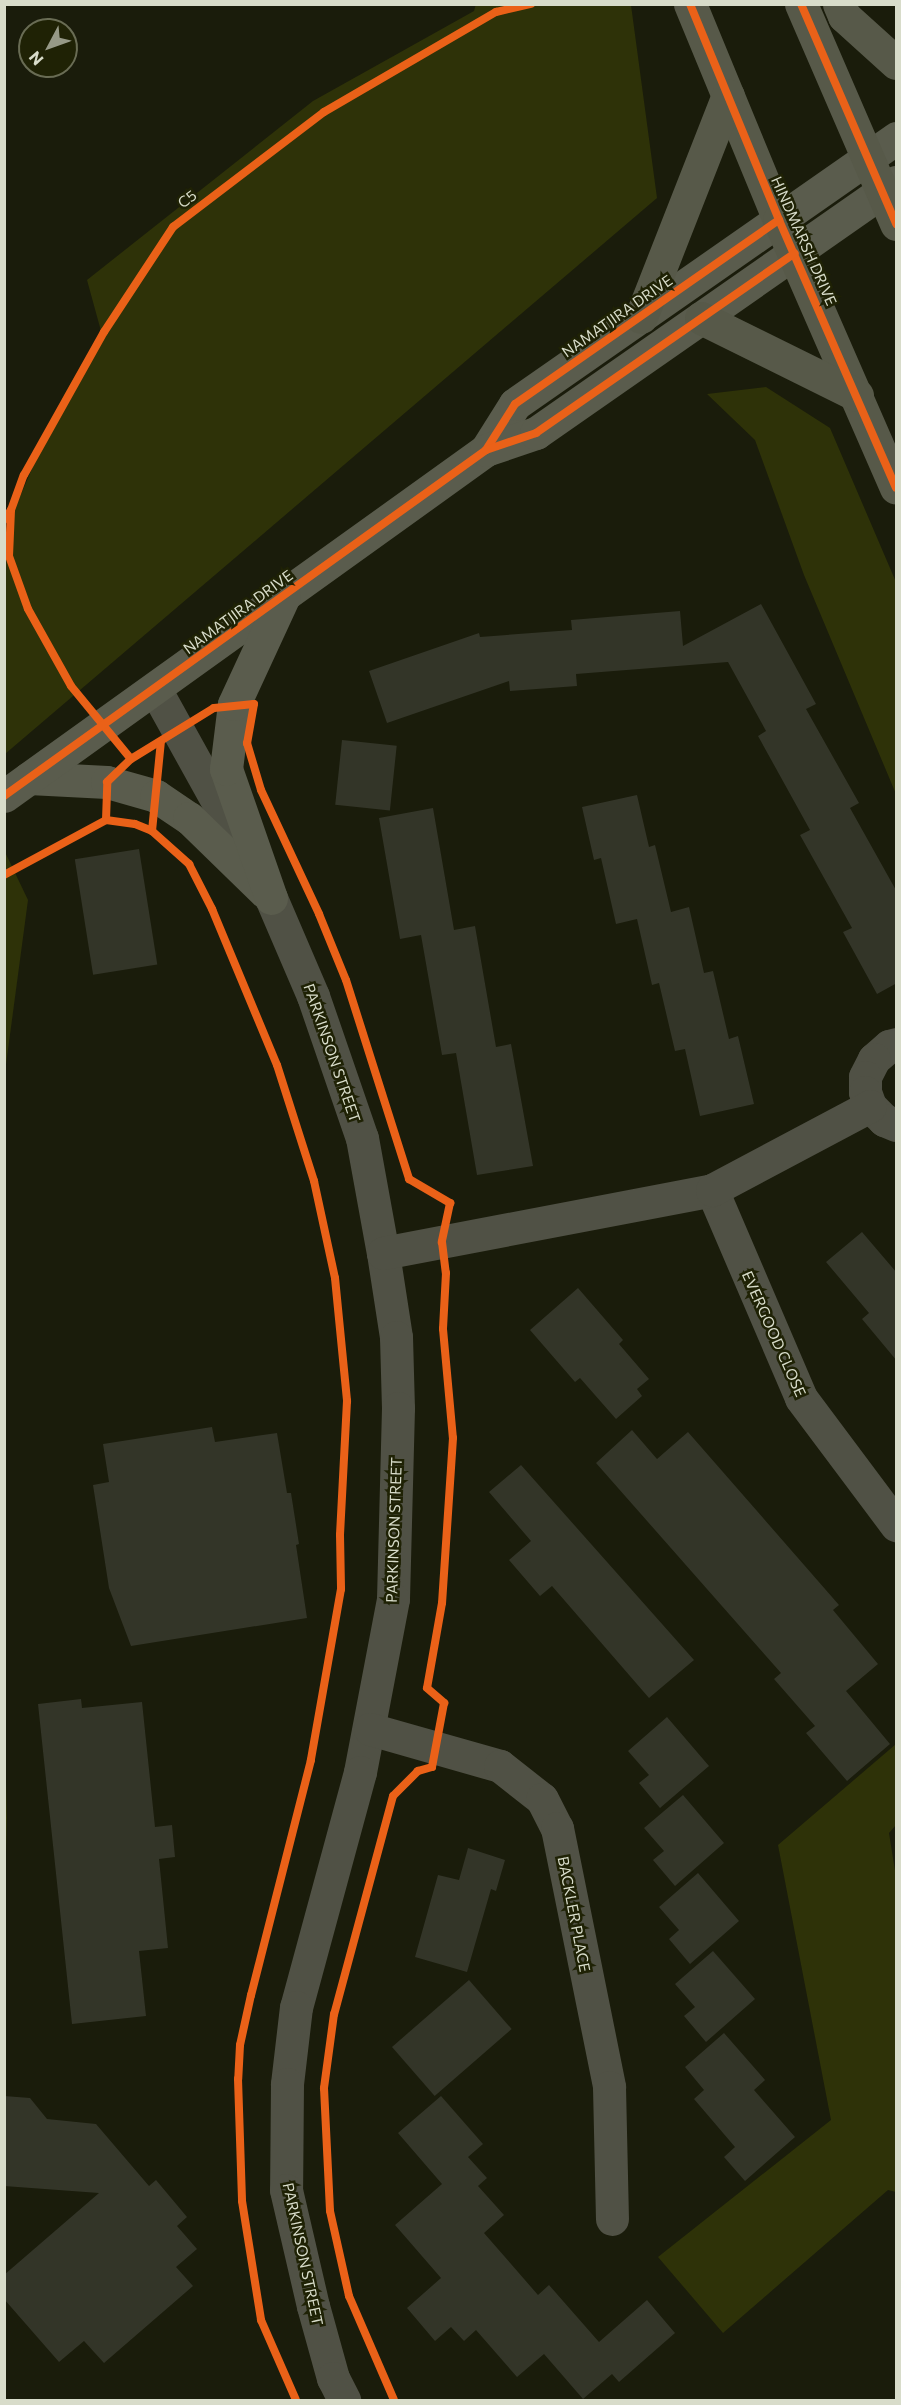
<!DOCTYPE html>
<style>
body{margin:0}
#map{position:relative;width:901px;height:2405px;overflow:hidden;background:#1a1c0b;font-family:Commissioner,sans-serif}
div>[style]{position:absolute}
.green>*{inset:0;background:#2e3208}
.building>*{inset:0;background:#333528;transform-origin:0 0}
.minor>*{height:33px;margin:-16.5px;padding:0 16.5px;transform-origin:16.5px;border-radius:16.5px;background:#505145}
.secondary>*{height:33px;margin:-16.5px;padding:0 16.5px;transform-origin:16.5px;border-radius:16.5px;background:#5a5c4d}
.primary>*{height:33px;margin:-16.5px;padding:0 16.5px;transform-origin:16.5px;border-radius:16.5px;background:#575949}
.cycleway>*{height:8px;margin:-4px;padding:0 4px;transform-origin:4px;border-radius:4px;background:#ea6118}
span{translate:-50% -50%;white-space:nowrap;text-align:center;line-height:1.15;-webkit-text-stroke:5px #1f2205;paint-order:stroke}
.street-label{font-size:15px;color:#d8dcca}
.frame{position:absolute;inset:0;border:6px solid #d8dcca;pointer-events:none}
.north{position:absolute;left:18px;top:18px;width:60px;height:60px;box-sizing:border-box;background:#1f2205;border:2px solid #696c54;border-radius:50%;rotate:229deg;font-size:16px;font-weight:700;line-height:24px;text-align:center;color:#d8dcca}
.north::after{content:'';display:block;margin:auto;width:21px;height:27px;background:#969987;clip-path:polygon(50% 0,100% 100%,50% 72%,0 100%)}
</style>
<div id="map">
<div class="green">
<i style="clip-path:polygon(476px 4px,631px 5px,657px 198px,5px 754px,5px 531px,64px 395px,101px 331px,87px 280px,313px 101px,474px 11px)"></i>
<i style="clip-path:polygon(766px 387px,830px 428px,896px 582px,896px 794px,804px 575px,755px 440px,707px 394px)"></i>
<i style="clip-path:polygon(5px 852px,28px 900px,5px 1072px,4px 852px)"></i>
<i style="clip-path:polygon(896px 1744px,896px 1825px,889px 1833px,896px 1877px,896px 2192px,888px 2190px,723px 2333px,658px 2257px,831px 2120px,778px 1845px)"></i>
<i style="clip-path:polygon(5px 1745px,7px 1818px,5px 1887px,4px 1745px)"></i>
</div>
<div class="building">
<i style="clip-path:polygon(761px 604px,816px 704px,806px 709px,859px 803px,850px 808px,897px 892px,897px 983px,877px 994px,843px 932px,852px 928px,800px 835px,810px 830px,758px 736px,766px 731px,728px 662px,576px 674px,577px 686px,510px 691px,509px 681px,387px 723px,369px 671px,479px 633px,480px 637px,572px 630px,571px 620px,680px 611px,683px 646px)"></i>
<i style="left:342px;top:740px;width:55px;height:65px;rotate:6deg"></i>
<i style="clip-path:polygon(637px 795px,649px 847px,655px 845px,671px 912px,689px 907px,704px 973px,713px 971px,729px 1039px,738px 1036px,754px 1104px,700px 1116px,685px 1049px,675px 1051px,659px 983px,652px 985px,637px 919px,616px 924px,601px 858px,594px 860px,582px 807px)"></i>
<i style="clip-path:polygon(433px 808px,454px 930px,475px 926px,496px 1047px,511px 1044px,533px 1166px,477px 1175px,456px 1053px,442px 1055px,421px 935px,400px 939px,379px 818px)"></i>
<i style="left:139px;top:849px;width:117px;height:65px;rotate:81deg"></i>
<i style="clip-path:polygon(862px 1232px,897px 1273px,897px 1361px,862px 1319px,869px 1313px,826px 1262px)"></i>
<i style="clip-path:polygon(578px 1288px,623px 1340px,619px 1344px,649px 1379px,637px 1389px,642px 1396px,616px 1419px,580px 1378px,575px 1382px,530px 1330px)"></i>
<i style="clip-path:polygon(212px 1427px,215px 1442px,277px 1433px,287px 1493px,291px 1493px,299px 1544px,296px 1545px,307px 1618px,131px 1646px,109px 1588px,93px 1485px,109px 1482px,103px 1444px)"></i>
<i style="clip-path:polygon(632px 1430px,657px 1459px,688px 1432px,839px 1605px,833px 1610px,878px 1664px,846px 1691px,890px 1744px,847px 1781px,806px 1733px,815px 1726px,774px 1679px,781px 1673px,596px 1463px)"></i>
<i style="clip-path:polygon(521px 1465px,694px 1660px,649px 1698px,552px 1586px,540px 1596px,509px 1560px,531px 1541px,489px 1492px)"></i>
<i style="clip-path:polygon(81px 1699px,82px 1708px,142px 1702px,155px 1827px,172px 1825px,175px 1857px,159px 1859px,168px 1948px,139px 1951px,146px 2016px,72px 2024px,38px 1704px)"></i>
<i style="clip-path:polygon(667px 1717px,709px 1766px,660px 1808px,639px 1783px,649px 1775px,628px 1751px)"></i>
<i style="clip-path:polygon(683px 1795px,724px 1843px,675px 1886px,653px 1860px,664px 1851px,644px 1828px)"></i>
<i style="clip-path:polygon(468px 1848px,505px 1860px,496px 1891px,491px 1889px,467px 1972px,415px 1957px,438px 1875px,459px 1880px)"></i>
<i style="clip-path:polygon(698px 1873px,739px 1921px,690px 1964px,669px 1939px,679px 1930px,659px 1907px)"></i>
<i style="clip-path:polygon(713px 1951px,755px 1999px,706px 2042px,684px 2016px,695px 2007px,675px 1984px)"></i>
<i style="left:469px;top:1980px;width:65px;height:102px;rotate:49deg"></i>
<i style="clip-path:polygon(724px 2033px,765px 2080px,754px 2090px,795px 2137px,745px 2181px,724px 2157px,735px 2147px,694px 2099px,704px 2090px,685px 2067px)"></i>
<i style="clip-path:polygon(4px 2096px,30px 2098px,47px 2119px,96px 2124px,149px 2186px,156px 2180px,187px 2217px,177px 2226px,197px 2249px,176px 2267px,193px 2286px,104px 2363px,84px 2341px,59px 2362px,4px 2299px,4px 2275px,99px 2193px,4px 2186px)"></i>
<i style="clip-path:polygon(441px 2096px,483px 2144px,468px 2157px,487px 2178px,478px 2186px,504px 2215px,484px 2233px,538px 2295px,549px 2285px,599px 2342px,647px 2300px,675px 2333px,619px 2382px,612px 2374px,583px 2399px,544px 2354px,517px 2377px,476px 2330px,464px 2341px,451px 2327px,435px 2341px,407px 2308px,441px 2278px,395px 2225px,442px 2184px,398px 2133px)"></i>
</div>
<div class="minor">
<i style="left:155px;top:689px;width:239px;rotate:61deg"></i>
<i style="left:271px;top:898px;width:107px;rotate:66.8deg"></i>
<i style="left:313px;top:996px;width:150px;rotate:71deg"></i>
<i style="left:362px;top:1138px;width:117px;rotate:79.7deg"></i>
<i style="left:383px;top:1253px;width:85px;rotate:81.2deg"></i>
<i style="left:396px;top:1337px;width:71px;rotate:88.4deg"></i>
<i style="left:398px;top:1408px;width:191px;rotate:91.5deg"></i>
<i style="left:393px;top:1599px;width:176px;rotate:100.8deg"></i>
<i style="left:360px;top:1772px;width:244px;rotate:105.2deg"></i>
<i style="left:296px;top:2007px;width:78px;rotate:96.7deg"></i>
<i style="left:287px;top:2084px;width:106px;rotate:90.5deg"></i>
<i style="left:286px;top:2190px;width:119px;rotate:76.9deg"></i>
<i style="left:313px;top:2306px;width:75px;rotate:74.5deg"></i>
<i style="left:333px;top:2378px;width:25px;rotate:63deg"></i>
<i style="left:896px;top:1044px;width:7px;rotate:164deg"></i>
<i style="left:889px;top:1046px;width:20px;rotate:139deg"></i>
<i style="left:874px;top:1059px;width:20px;rotate:117deg"></i>
<i style="left:865px;top:1077px;width:15px;rotate:90deg"></i>
<i style="left:865px;top:1092px;width:15px;rotate:70deg"></i>
<i style="left:870px;top:1106px;width:20px;rotate:45deg"></i>
<i style="left:884px;top:1120px;width:13px;rotate:23deg"></i>
<i style="left:712px;top:1190px;width:226px;rotate:66.8deg"></i>
<i style="left:801px;top:1398px;width:159px;rotate:53.2deg"></i>
<i style="left:383px;top:1253px;width:335px;rotate:-10.8deg"></i>
<i style="left:712px;top:1190px;width:179px;rotate:-28deg"></i>
<i style="left:370px;top:1729px;width:135px;rotate:15.9deg"></i>
<i style="left:500px;top:1766px;width:53px;rotate:38.2deg"></i>
<i style="left:542px;top:1799px;width:33px;rotate:63deg"></i>
<i style="left:557px;top:1828px;width:264px;rotate:78.6deg"></i>
<i style="left:609px;top:2087px;width:132px;rotate:88.7deg"></i>
</div>
<div class="secondary">
<i style="left:486px;top:450px;width:54px;rotate:-57.8deg"></i>
<i style="left:515px;top:404px;width:465px;rotate:-34.9deg"></i>
<i style="left:29px;top:778px;width:78px;rotate:2.9deg"></i>
<i style="left:107px;top:782px;width:51px;rotate:15.9deg"></i>
<i style="left:156px;top:796px;width:40px;rotate:34deg"></i>
<i style="left:189px;top:818px;width:106px;rotate:44.2deg"></i>
<i style="left:4px;top:796px;width:593px;rotate:-35.67deg"></i>
<i style="left:486px;top:450px;width:53px;rotate:-18.8deg"></i>
<i style="left:536px;top:433px;width:439px;rotate:-34.9deg"></i>
<i style="left:271px;top:898px;width:137px;rotate:-109.2deg"></i>
<i style="left:226px;top:769px;width:65px;rotate:-83deg"></i>
<i style="left:234px;top:704px;width:119px;rotate:-65.2deg"></i>
</div>
<div class="primary">
<i style="left:690px;top:4px;width:234px;rotate:67.6deg"></i>
<i style="left:779px;top:220px;width:292px;rotate:66.4deg"></i>
<i style="left:801px;top:4px;width:240px;rotate:66.6deg"></i>
<i style="left:839px;top:4px;width:13px;rotate:67deg"></i>
<i style="left:844px;top:16px;width:70px;rotate:42.1deg"></i>
<i style="left:641px;top:317px;width:238px;rotate:-68.6deg"></i>
<i style="left:701px;top:318px;width:174px;rotate:26.3deg"></i>
</div>
<div class="cycleway">
<i style="left:690px;top:4px;width:234px;rotate:67.6deg"></i>
<i style="left:779px;top:220px;width:292px;rotate:66.4deg"></i>
<i style="left:801px;top:4px;width:240px;rotate:66.6deg"></i>
<i style="left:486px;top:450px;width:54px;rotate:-57.8deg"></i>
<i style="left:515px;top:404px;width:322px;rotate:-34.9deg"></i>
<i style="left:11px;top:510px;width:46px;rotate:92.5deg"></i>
<i style="left:9px;top:556px;width:56px;rotate:70.3deg"></i>
<i style="left:28px;top:609px;width:88px;rotate:60.8deg"></i>
<i style="left:71px;top:686px;width:94px;rotate:50.6deg"></i>
<i style="left:4px;top:520px;width:12px;rotate:-55deg"></i>
<i style="left:11px;top:510px;width:37px;rotate:-70deg"></i>
<i style="left:24px;top:475px;width:164px;rotate:-60.8deg"></i>
<i style="left:104px;top:332px;width:126px;rotate:-56.7deg"></i>
<i style="left:173px;top:227px;width:190px;rotate:-37.3deg"></i>
<i style="left:324px;top:112px;width:199px;rotate:-30.2deg"></i>
<i style="left:496px;top:12px;width:36px;rotate:-13deg"></i>
<i style="left:4px;top:796px;width:593px;rotate:-35.67deg"></i>
<i style="left:486px;top:450px;width:53px;rotate:-18.8deg"></i>
<i style="left:536px;top:433px;width:315px;rotate:-34.8deg"></i>
<i style="left:106px;top:820px;width:38px;rotate:-88deg"></i>
<i style="left:107px;top:782px;width:33px;rotate:-44deg"></i>
<i style="left:131px;top:759px;width:97px;rotate:-31.6deg"></i>
<i style="left:214px;top:708px;width:40px;rotate:-5.7deg"></i>
<i style="left:254px;top:704px;width:40px;rotate:100deg"></i>
<i style="left:247px;top:743px;width:49px;rotate:73.4deg"></i>
<i style="left:261px;top:790px;width:137px;rotate:64.9deg"></i>
<i style="left:319px;top:914px;width:71px;rotate:67.8deg"></i>
<i style="left:346px;top:980px;width:209px;rotate:72.4deg"></i>
<i style="left:409px;top:1179px;width:48px;rotate:30.3deg"></i>
<i style="left:450px;top:1203px;width:40px;rotate:102deg"></i>
<i style="left:442px;top:1242px;width:31px;rotate:83deg"></i>
<i style="left:446px;top:1273px;width:56px;rotate:93.1deg"></i>
<i style="left:443px;top:1329px;width:109px;rotate:84.8deg"></i>
<i style="left:453px;top:1438px;width:165px;rotate:93.8deg"></i>
<i style="left:442px;top:1603px;width:86px;rotate:100deg"></i>
<i style="left:427px;top:1688px;width:23px;rotate:41deg"></i>
<i style="left:444px;top:1703px;width:65px;rotate:100.6deg"></i>
<i style="left:432px;top:1767px;width:15px;rotate:164deg"></i>
<i style="left:418px;top:1771px;width:35px;rotate:135deg"></i>
<i style="left:393px;top:1796px;width:226px;rotate:105.1deg"></i>
<i style="left:334px;top:2014px;width:75px;rotate:97.7deg"></i>
<i style="left:324px;top:2088px;width:123px;rotate:87.2deg"></i>
<i style="left:330px;top:2211px;width:87px;rotate:77.4deg"></i>
<i style="left:349px;top:2296px;width:113px;rotate:66.6deg"></i>
<i style="left:152px;top:831px;width:90px;rotate:-84.3deg"></i>
<i style="left:4px;top:875px;width:116px;rotate:-28.3deg"></i>
<i style="left:106px;top:820px;width:29px;rotate:8deg"></i>
<i style="left:135px;top:824px;width:18px;rotate:22deg"></i>
<i style="left:152px;top:831px;width:50px;rotate:41.7deg"></i>
<i style="left:189px;top:864px;width:51px;rotate:62.9deg"></i>
<i style="left:212px;top:909px;width:169px;rotate:67.4deg"></i>
<i style="left:277px;top:1065px;width:122px;rotate:72.3deg"></i>
<i style="left:314px;top:1181px;width:99px;rotate:77.8deg"></i>
<i style="left:335px;top:1278px;width:124px;rotate:84.4deg"></i>
<i style="left:347px;top:1401px;width:134px;rotate:93deg"></i>
<i style="left:340px;top:1535px;width:54px;rotate:88.9deg"></i>
<i style="left:341px;top:1589px;width:174px;rotate:100deg"></i>
<i style="left:311px;top:1760px;width:243px;rotate:104.3deg"></i>
<i style="left:251px;top:1995px;width:51px;rotate:102.4deg"></i>
<i style="left:240px;top:2045px;width:34px;rotate:93deg"></i>
<i style="left:238px;top:2079px;width:122px;rotate:88.1deg"></i>
<i style="left:242px;top:2201px;width:121px;rotate:80.9deg"></i>
<i style="left:261px;top:2320px;width:87px;rotate:66.4deg"></i>
</div>
<div class="street-label">
<span style="left:187px;top:199px;rotate:-37deg">C5</span>
<span style="left:804px;top:241px;rotate:66deg">HINDMARSH DRIVE</span>
<span style="left:617px;top:316px;rotate:-35deg">NAMATJIRA DRIVE</span>
<span style="left:238px;top:612px;rotate:-36deg">NAMATJIRA DRIVE</span>
<span style="left:332px;top:1053px;rotate:71deg">PARKINSON STREET</span>
<span style="left:774px;top:1334px;rotate:66deg">EVERGOOD CLOSE</span>
<span style="left:394px;top:1530px;rotate:-88deg">PARKINSON STREET</span>
<span style="left:574px;top:1914px;rotate:79deg">BACKLER PLACE</span>
<span style="left:303px;top:2254px;rotate:78deg">PARKINSON STREET</span>
</div>
<div class="frame"></div>
<div class="north">N</div>
</div>
